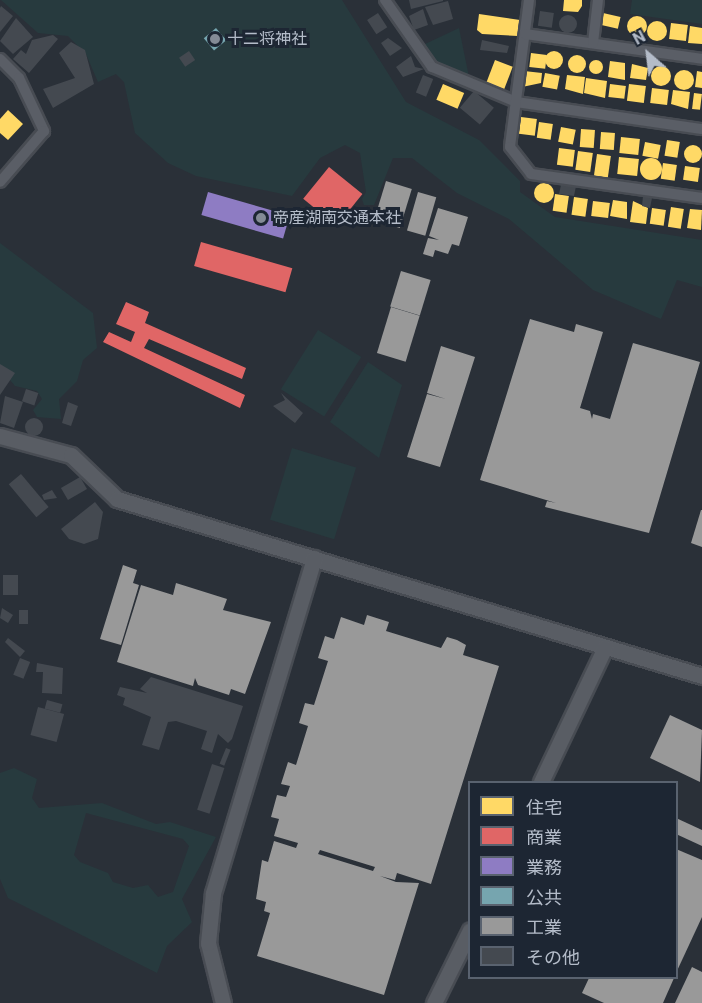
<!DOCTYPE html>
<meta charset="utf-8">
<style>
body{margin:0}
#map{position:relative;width:702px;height:1003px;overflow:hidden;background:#2a3038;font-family:Roboto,"Noto Sans JP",sans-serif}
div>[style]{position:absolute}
.green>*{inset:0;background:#273a3e;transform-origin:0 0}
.homes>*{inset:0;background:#ffd966;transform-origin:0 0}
.round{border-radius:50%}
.shops>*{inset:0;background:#e06666;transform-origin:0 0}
.offices>*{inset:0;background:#8e7cc3;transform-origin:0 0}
.public>*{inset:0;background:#76a5af;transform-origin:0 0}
.industry>*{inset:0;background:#999;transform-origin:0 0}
.building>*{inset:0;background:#444950;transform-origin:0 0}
.roads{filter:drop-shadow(2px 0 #484c53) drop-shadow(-2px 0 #484c53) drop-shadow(0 2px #484c53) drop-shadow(0 -2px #484c53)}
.street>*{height:10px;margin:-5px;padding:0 5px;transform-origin:5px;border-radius:5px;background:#5a5e66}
.secondary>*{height:15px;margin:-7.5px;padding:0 7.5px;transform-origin:7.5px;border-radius:7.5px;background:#595d64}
.dots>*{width:16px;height:16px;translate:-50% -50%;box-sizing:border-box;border:3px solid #1d2633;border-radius:50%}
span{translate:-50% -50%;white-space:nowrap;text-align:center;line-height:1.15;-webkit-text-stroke:6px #1d2633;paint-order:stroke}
.poi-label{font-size:16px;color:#b4bcc9}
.left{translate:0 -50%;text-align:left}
.legend{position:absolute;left:468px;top:781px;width:210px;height:198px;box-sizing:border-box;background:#1d2633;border:2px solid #59626f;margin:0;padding:8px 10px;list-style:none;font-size:18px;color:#b4bcc9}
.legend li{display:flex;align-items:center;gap:12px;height:30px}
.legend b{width:30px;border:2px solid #59626f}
.north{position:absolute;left:618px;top:24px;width:60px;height:60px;-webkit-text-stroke:4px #1d2633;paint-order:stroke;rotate:332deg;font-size:16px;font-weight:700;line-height:24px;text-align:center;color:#b4bcc9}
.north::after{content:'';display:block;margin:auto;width:21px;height:27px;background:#b4bcc9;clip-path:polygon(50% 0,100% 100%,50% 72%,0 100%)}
</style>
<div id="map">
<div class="green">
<i style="clip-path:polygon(1px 0,342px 0,406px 102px,479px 140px,520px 181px,520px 192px,555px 217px,702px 240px,702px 287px,677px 280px,661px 319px,593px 290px,509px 219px,457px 193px,412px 158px,393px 158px,374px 205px,364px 205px,362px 199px,366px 192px,360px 153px,345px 145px,320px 158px,292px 196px,196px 176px,168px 163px,135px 133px,124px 82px,116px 74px,98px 82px,86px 54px,68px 36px,38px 33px)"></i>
<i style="clip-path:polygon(632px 0,702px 0,702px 24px,630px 14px)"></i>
<i style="clip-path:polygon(459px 28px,469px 77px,437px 63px,423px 45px)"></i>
<i style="clip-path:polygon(0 243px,93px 313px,97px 348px,83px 360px,77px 381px,59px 399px,61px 419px,37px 417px,33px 410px,42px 399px,37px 391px,15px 386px,0 368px)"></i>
<i style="left:318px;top:330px;width:51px;height:70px;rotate:32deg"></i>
<i style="clip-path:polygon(368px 362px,402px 385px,379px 458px,330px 422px)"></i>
<i style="left:292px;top:448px;width:67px;height:75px;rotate:17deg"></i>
<i style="clip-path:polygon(evenodd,14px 768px,37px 779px,32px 798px,39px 808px,102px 803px,156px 824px,170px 822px,216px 837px,182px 899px,192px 922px,167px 946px,157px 973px,8px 898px,0 879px,0 773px,14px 768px,86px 813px,183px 839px,189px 846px,173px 892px,158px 897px,148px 885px,133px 888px,113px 882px,108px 873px,80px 862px,74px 855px,86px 813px)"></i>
</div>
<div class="homes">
<i style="clip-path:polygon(564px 0,582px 0,582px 6px,578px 12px,563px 11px)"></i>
<i style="left:603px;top:13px;width:18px;height:12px;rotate:13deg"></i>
<i style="clip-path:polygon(479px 14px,520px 20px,518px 36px,482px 34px,477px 30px)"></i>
<i class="round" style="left:627px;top:16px;width:20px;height:20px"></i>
<i class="round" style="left:647px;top:21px;width:20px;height:20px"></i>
<i style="left:671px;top:23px;width:17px;height:16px;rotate:7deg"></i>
<i style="clip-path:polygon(690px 26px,702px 28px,702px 44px,688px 43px)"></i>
<i class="round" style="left:545px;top:51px;width:18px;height:18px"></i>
<i style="left:531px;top:53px;width:16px;height:14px;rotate:7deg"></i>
<i class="round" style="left:568px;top:55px;width:18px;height:18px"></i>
<i class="round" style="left:589px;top:60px;width:14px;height:14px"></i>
<i style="left:495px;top:60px;width:19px;height:24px;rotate:21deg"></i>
<i style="clip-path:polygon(610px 61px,625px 63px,625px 80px,608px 77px)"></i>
<i style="clip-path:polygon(632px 64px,648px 68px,646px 80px,630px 78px)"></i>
<i class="round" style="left:651px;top:66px;width:20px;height:20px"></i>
<i class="round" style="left:674px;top:70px;width:20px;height:20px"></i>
<i style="clip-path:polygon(524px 71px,542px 73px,541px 83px,522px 87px)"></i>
<i style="clip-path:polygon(697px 71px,702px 72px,702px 88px,695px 87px)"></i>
<i style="left:545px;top:73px;width:15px;height:14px;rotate:11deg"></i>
<i style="clip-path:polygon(567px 75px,585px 77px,583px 94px,565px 89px)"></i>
<i style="clip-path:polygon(586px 78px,607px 81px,605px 98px,584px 93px)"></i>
<i style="left:443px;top:84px;width:23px;height:17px;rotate:23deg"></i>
<i style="left:610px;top:84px;width:16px;height:13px;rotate:7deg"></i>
<i style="left:629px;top:84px;width:17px;height:17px;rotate:7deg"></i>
<i style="left:652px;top:88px;width:17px;height:15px;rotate:7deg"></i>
<i style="clip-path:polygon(673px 90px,690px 92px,688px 109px,671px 104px)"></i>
<i style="left:694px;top:93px;width:8px;height:16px;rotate:7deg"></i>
<i style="clip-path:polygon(8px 110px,23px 124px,8px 140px,0 133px,0 119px)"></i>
<i style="left:521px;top:117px;width:16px;height:17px;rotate:7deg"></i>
<i style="left:539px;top:122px;width:14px;height:16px;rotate:8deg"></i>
<i style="left:561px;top:127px;width:15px;height:15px;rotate:11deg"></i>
<i style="left:581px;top:129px;width:14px;height:18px;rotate:4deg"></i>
<i style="left:601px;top:132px;width:14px;height:17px;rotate:4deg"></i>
<i style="left:621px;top:137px;width:19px;height:16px;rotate:6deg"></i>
<i style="left:667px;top:140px;width:13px;height:16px;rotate:9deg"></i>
<i style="left:645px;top:142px;width:16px;height:14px;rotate:11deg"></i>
<i class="round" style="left:684px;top:145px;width:18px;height:18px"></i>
<i style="left:559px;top:148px;width:16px;height:17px;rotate:7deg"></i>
<i style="left:578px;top:151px;width:15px;height:19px;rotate:8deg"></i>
<i style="left:597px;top:154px;width:14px;height:22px;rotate:8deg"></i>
<i style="left:619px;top:157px;width:20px;height:17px;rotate:6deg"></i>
<i class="round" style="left:640px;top:158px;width:22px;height:22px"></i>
<i style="left:663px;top:163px;width:14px;height:16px;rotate:8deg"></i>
<i style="left:685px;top:166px;width:15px;height:14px;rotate:8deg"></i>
<i class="round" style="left:534px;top:183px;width:20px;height:20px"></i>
<i style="left:555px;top:194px;width:14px;height:17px;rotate:8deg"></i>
<i style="left:574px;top:197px;width:14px;height:18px;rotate:8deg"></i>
<i style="clip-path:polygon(613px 200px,627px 202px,627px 219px,610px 216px)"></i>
<i style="left:593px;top:201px;width:17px;height:15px;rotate:7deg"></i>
<i style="clip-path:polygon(633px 201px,648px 208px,646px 224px,630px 222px)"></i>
<i style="left:671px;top:207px;width:13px;height:20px;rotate:9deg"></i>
<i style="left:652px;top:208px;width:14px;height:16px;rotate:8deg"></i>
<i style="clip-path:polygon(690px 209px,702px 210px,701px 230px,687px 228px)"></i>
</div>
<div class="shops">
<i style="left:329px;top:167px;width:43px;height:41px;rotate:39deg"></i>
<i style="left:201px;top:242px;width:95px;height:25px;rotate:16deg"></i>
<i style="clip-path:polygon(126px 302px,149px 312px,145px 323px,246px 368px,242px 379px,149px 339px,144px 348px,245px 395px,240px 408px,103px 342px,109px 332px,131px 342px,135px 332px,116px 324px)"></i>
</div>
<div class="offices">
<i style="left:208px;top:192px;width:85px;height:24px;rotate:16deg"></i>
</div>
<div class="public">
<i style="left:216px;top:28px;width:16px;height:16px;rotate:50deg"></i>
</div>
<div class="industry">
<i style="left:386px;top:181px;width:27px;height:41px;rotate:17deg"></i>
<i style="left:418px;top:192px;width:19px;height:40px;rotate:16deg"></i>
<i style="clip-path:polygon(438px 208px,468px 217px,459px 246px,452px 244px,448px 254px,435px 250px,433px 257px,423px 254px,428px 238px,439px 240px,429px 236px)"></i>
<i style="left:401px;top:271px;width:31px;height:37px;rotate:17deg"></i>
<i style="left:391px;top:307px;width:30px;height:48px;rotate:17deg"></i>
<i style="clip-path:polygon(530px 319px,574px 332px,576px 324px,603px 332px,580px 408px,590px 411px,592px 419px,593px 414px,610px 419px,633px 343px,700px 362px,649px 533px,545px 507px,547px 501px,556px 503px,480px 480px)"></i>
<i style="clip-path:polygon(441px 346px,475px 357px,440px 467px,407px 457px,427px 394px,446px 399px,427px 393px)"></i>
<i style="clip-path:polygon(701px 510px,702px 510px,702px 547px,691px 543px)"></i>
<i style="clip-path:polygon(123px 565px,137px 570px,133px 583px,139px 585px,121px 645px,100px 639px)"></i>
<i style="clip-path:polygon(176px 583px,227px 599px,223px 610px,271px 622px,245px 694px,231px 689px,229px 695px,198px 685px,195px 678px,193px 686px,117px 662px,141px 585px,173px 595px)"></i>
<i style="clip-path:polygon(evenodd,367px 615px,389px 622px,386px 631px,441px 648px,447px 637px,457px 640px,466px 645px,463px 655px,499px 666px,431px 884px,397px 873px,395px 880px,380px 876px,396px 882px,419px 883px,384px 995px,257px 956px,270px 913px,264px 911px,266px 902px,256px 899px,262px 860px,268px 862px,274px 841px,296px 848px,298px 843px,274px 836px,279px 819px,271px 817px,277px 795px,286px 797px,290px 786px,281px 784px,288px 762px,296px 765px,308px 726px,299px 723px,305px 703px,314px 705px,328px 661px,318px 658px,325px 636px,334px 639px,341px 617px,364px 625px,367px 615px,320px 850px,375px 867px,373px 871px,318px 854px,320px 850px)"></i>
<i style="clip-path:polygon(670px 715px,702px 730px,700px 782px,650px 758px)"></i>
<i style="clip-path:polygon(676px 818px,702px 830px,702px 846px,676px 834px)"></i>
<i style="clip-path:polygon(676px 849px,702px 860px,702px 917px,676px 973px)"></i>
<i style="clip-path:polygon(692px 967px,702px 972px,702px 1003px,675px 1003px)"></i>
<i style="clip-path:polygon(589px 978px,674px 978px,663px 1003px,604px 1003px,582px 993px)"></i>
</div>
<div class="building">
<i style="clip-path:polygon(409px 0,443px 0,443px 1px,411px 9px)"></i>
<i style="clip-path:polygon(448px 1px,453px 19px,433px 25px,425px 7px)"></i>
<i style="clip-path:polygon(1px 6px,13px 16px,0 32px,0 8px)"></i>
<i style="clip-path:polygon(423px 9px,428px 25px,414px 30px,409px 16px)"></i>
<i style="left:540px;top:11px;width:14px;height:15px;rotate:8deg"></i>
<i style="left:378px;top:13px;width:17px;height:13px;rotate:57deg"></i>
<i class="round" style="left:559px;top:15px;width:18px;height:18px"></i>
<i style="clip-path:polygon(16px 18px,33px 37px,13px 54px,0 41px)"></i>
<i style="clip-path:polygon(53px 35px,58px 39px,29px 73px,13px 59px,21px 50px,26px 54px,32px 40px)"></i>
<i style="clip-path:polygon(388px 38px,402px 48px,390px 56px,381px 43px)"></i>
<i style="clip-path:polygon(482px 40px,509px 46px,507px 53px,480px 50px)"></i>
<i style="clip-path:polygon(71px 42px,85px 50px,94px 84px,53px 108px,43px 89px,75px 78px,59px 53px)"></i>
<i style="left:189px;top:51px;width:11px;height:12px;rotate:56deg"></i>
<i style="clip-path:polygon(411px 56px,415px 67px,424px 69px,403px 77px,396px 67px)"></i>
<i style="left:423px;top:75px;width:11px;height:19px;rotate:22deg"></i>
<i style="left:474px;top:91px;width:26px;height:22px;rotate:40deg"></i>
<i style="clip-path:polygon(561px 185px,576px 186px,574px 196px,559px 194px)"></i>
<i style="clip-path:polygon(643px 196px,652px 198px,650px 208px,642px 206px)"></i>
<i style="clip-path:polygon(0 364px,15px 373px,0 395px)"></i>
<i style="left:26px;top:389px;width:13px;height:13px;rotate:18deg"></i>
<i style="clip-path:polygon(281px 393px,303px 413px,295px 423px,273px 406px,285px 400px)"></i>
<i style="clip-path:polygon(5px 396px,23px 402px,14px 428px,0 423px)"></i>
<i style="clip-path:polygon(68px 402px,78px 406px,71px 426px,62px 423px)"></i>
<i class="round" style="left:25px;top:418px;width:18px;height:18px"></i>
<i style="left:21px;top:474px;width:43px;height:16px;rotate:50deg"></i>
<i style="left:80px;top:477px;width:14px;height:22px;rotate:60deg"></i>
<i style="clip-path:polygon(52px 490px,57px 498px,44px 500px,42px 495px)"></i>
<i style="clip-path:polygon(95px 502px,103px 512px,98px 539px,84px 544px,69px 539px,61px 529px)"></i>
<i style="left:18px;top:575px;width:20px;height:15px;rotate:90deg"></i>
<i style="clip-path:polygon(2px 608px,13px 615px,8px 623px,0 618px)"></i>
<i style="left:19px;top:610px;width:9px;height:14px"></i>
<i style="clip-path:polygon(8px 638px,25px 651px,20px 657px,5px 642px)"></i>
<i style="left:20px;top:658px;width:11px;height:18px;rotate:22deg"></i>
<i style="clip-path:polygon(37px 663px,63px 668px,62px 694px,42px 693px,43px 672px,36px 672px)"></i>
<i style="clip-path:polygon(151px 677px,243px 706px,232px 739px,228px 743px,218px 734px,212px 753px,201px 749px,207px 731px,176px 721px,168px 722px,159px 750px,142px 745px,151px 717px,123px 705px,125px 698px,117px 695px,120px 687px,147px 693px,140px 689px)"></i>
<i style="left:47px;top:700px;width:16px;height:9px;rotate:15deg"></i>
<i style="left:38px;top:707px;width:27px;height:29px;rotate:15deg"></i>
<i style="left:226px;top:748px;width:5px;height:17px;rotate:22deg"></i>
<i style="left:212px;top:764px;width:13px;height:48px;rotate:18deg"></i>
</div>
<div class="roads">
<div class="street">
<i style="left:385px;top:0;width:82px;rotate:55deg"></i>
<i style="left:432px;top:67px;width:91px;rotate:22.6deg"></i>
<i style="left:516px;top:102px;width:188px;rotate:8.3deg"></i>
<i style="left:529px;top:0;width:148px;rotate:97.4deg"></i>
<i style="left:510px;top:147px;width:34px;rotate:52deg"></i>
<i style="left:531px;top:174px;width:173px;rotate:8deg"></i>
<i style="left:525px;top:34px;width:179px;rotate:8deg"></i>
<i style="left:593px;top:43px;width:43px;rotate:-83.4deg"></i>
<i style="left:0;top:59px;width:27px;rotate:45deg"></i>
<i style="left:19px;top:78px;width:59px;rotate:64.7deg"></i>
<i style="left:44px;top:131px;width:67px;rotate:130.8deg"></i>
</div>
<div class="secondary">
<i style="left:0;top:436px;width:73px;rotate:15deg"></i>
<i style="left:71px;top:455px;width:64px;rotate:43.7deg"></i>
<i style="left:117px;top:499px;width:611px;rotate:16.83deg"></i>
<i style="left:541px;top:782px;width:149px;rotate:-64.6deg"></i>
<i style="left:223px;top:1003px;width:62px;rotate:-104deg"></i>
<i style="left:208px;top:943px;width:50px;rotate:-84.3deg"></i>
<i style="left:213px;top:893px;width:350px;rotate:-73.2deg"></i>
<i style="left:434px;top:1003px;width:81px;rotate:-63.7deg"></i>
</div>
</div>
<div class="dots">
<i style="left:215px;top:39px;background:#848b96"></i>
<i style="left:261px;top:218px;background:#848b96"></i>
</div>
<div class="poi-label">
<span class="left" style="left:227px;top:39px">十二将神社</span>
<span class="left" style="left:273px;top:218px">帝産湖南交通本社</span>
</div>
<ul class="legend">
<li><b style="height:16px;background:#ffd966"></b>住宅</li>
<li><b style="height:16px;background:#e06666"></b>商業</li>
<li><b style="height:16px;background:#8e7cc3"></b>業務</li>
<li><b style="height:16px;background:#76a5af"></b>公共</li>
<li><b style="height:16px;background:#999"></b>工業</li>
<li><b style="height:16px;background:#444950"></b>その他</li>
</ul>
<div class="north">N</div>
</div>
